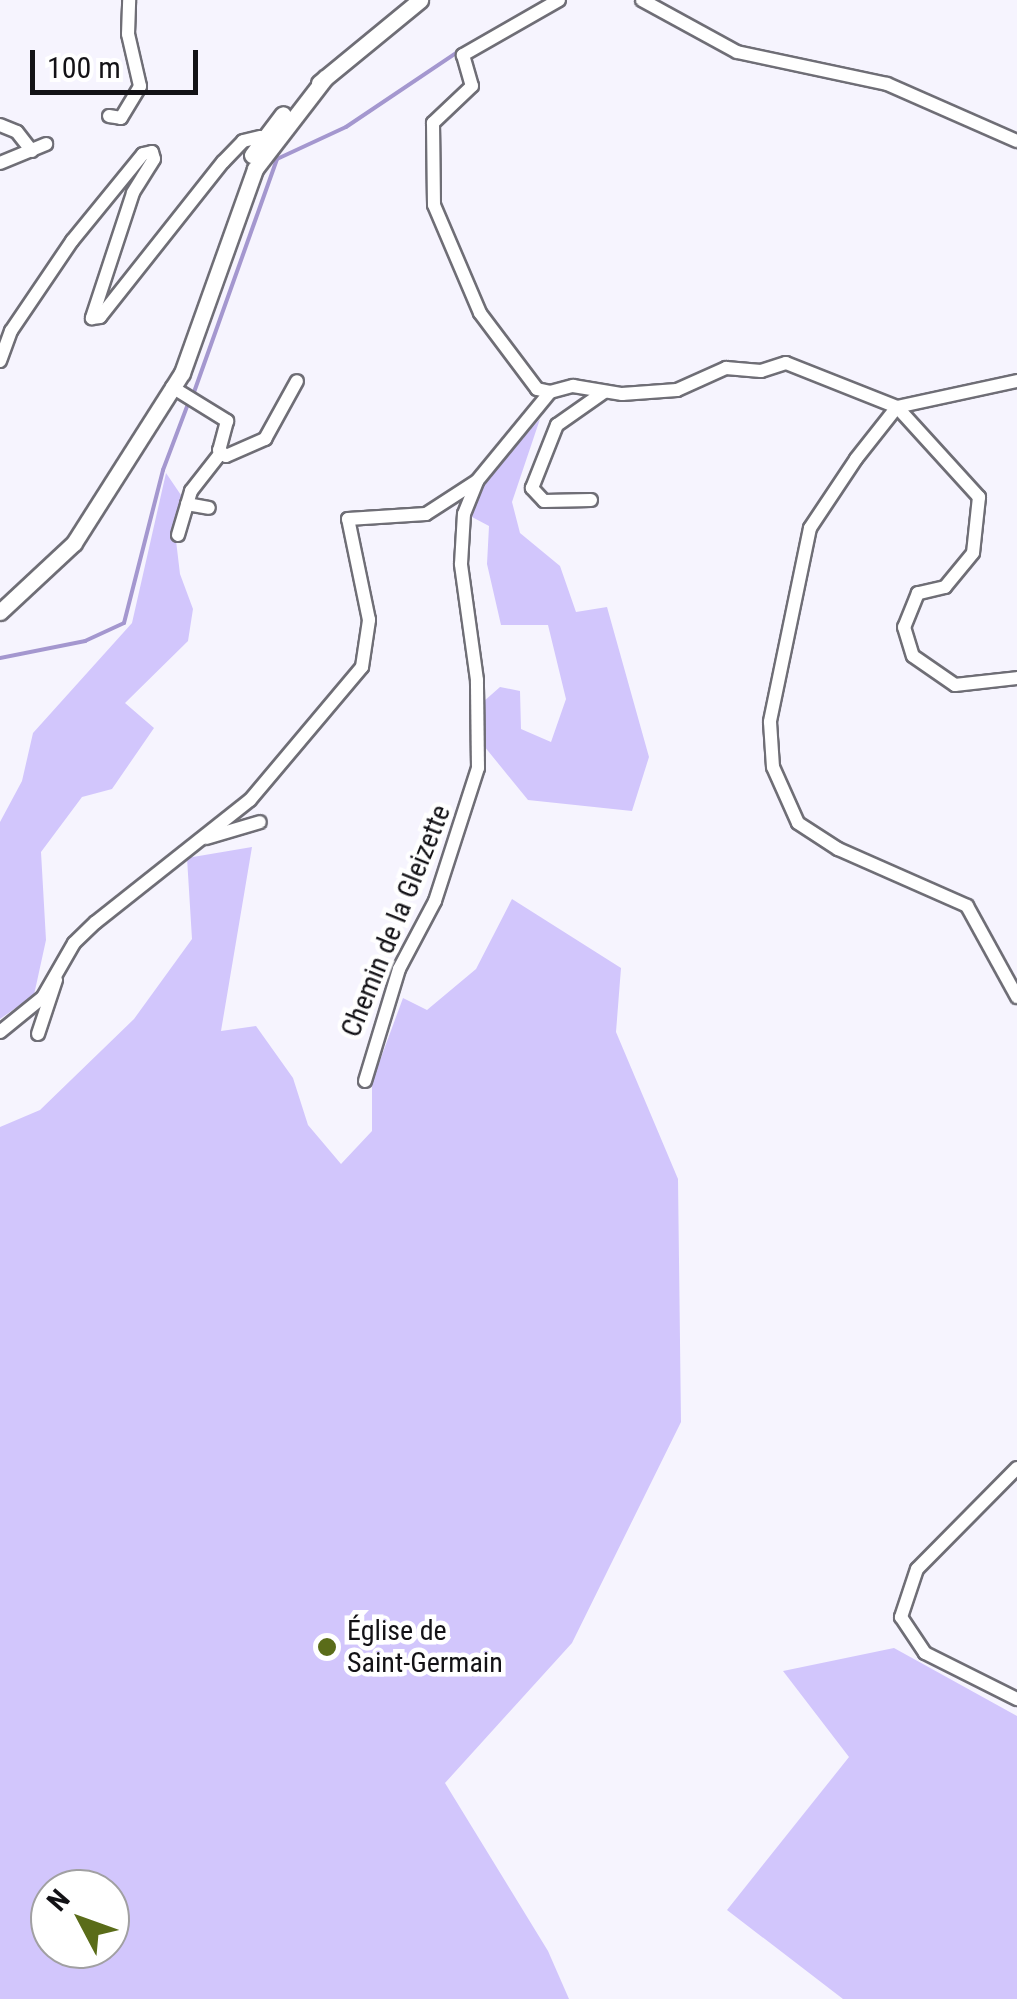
<!DOCTYPE html>
<meta charset="utf-8">
<style>
body{margin:0}
#map{position:relative;width:1017px;height:1999px;overflow:hidden;background:#f6f4fe;font-family:"Roboto Condensed",sans-serif}
div>[style]{position:absolute}
.green>*{inset:0;background:#d2c6fc}
.stream>*{height:4px;margin:-2px;padding:0 2px;transform-origin:2px;border-radius:2px;background:#a497cf}
.roads{filter:drop-shadow(2px 0 #6f6e76) drop-shadow(-2px 0 #6f6e76) drop-shadow(0 2px #6f6e76) drop-shadow(0 -2px #6f6e76)}
.minor>*{height:12px;margin:-6px;padding:0 6px;transform-origin:6px;border-radius:6px;background:#fff}
.major>*{height:15px;margin:-7.5px;padding:0 7.5px;transform-origin:7.5px;border-radius:7.5px;background:#fff}
.dots>*{width:28px;height:28px;translate:-50% -50%;box-sizing:border-box;border:5px solid #fff;border-radius:50%}
span{translate:-50% -50%;white-space:nowrap;text-align:center;line-height:1.15;-webkit-text-stroke:9px #fff;paint-order:stroke}
.street-label{font-size:28px;color:#131216}
.poi-label{font-size:28px;color:#131216}
.left{translate:0 -50%;text-align:left}
.north{position:absolute;left:30px;top:1869px;width:100px;height:100px;box-sizing:border-box;background:#fff;border:2px solid #a1a0a2;border-radius:50%;rotate:311deg;font-size:28px;font-weight:700;line-height:40px;text-align:center;color:#131216}
.north::after{content:'';display:block;margin:auto;width:35px;height:45px;background:#5a6c19;clip-path:polygon(50% 0,100% 100%,50% 72%,0 100%)}
.scale{position:absolute;left:30px;top:50px;width:168px;height:45px;box-sizing:border-box;border:5px solid #131216;border-top:0;padding-left:12px;font-size:30px;line-height:35px;white-space:nowrap;color:#131216;-webkit-text-stroke:8px #fff;paint-order:stroke}
</style>
<div id="map">
<div class="green">
<i style="clip-path:polygon(540px 419px,512px 502px,520px 533px,560px 566px,576px 612px,607px 607px,649px 757px,632px 811px,528px 800px,484px 746px,483px 702px,500px 687px,520px 691px,521px 729px,551px 742px,566px 699px,548px 625px,501px 625px,487px 564px,489px 526px,472px 517px,483px 482px)"></i>
<i style="clip-path:polygon(166px 473px,185px 501px,175px 532px,180px 574px,193px 609px,188px 641px,125px 703px,154px 728px,112px 789px,82px 797px,41px 852px,46px 940px,34px 995px,0 1019px,0 822px,22px 781px,33px 733px,132px 623px)"></i>
<i style="clip-path:polygon(evenodd,252px 847px,221px 1031px,256px 1026px,293px 1078px,308px 1125px,341px 1164px,372px 1131px,372px 1082px,403px 998px,427px 1010px,476px 969px,512px 899px,621px 968px,616px 1032px,678px 1179px,681px 1422px,572px 1643px,445px 1783px,548px 1951px,569px 1999px,0 1999px,0 1127px,40px 1110px,134px 1019px,192px 939px,187px 858px,252px 847px,50px 1889px,110px 1889px,110px 1949px,50px 1949px,50px 1889px)"></i>
<i style="clip-path:polygon(894px 1648px,1017px 1716px,1017px 1999px,843px 1999px,727px 1910px,849px 1757px,783px 1671px)"></i>
</div>
<div class="stream">
<i style="left:193px;top:395px;width:251px;rotate:-70.4deg"></i>
<i style="left:277px;top:159px;width:76px;rotate:-24.9deg"></i>
<i style="left:346px;top:127px;width:136px;rotate:-33.9deg"></i>
<i style="left:0;top:658px;width:87px;rotate:-11.3deg"></i>
<i style="left:85px;top:641px;width:43px;rotate:-24.8deg"></i>
<i style="left:124px;top:623px;width:158px;rotate:-75.7deg"></i>
<i style="left:163px;top:470px;width:71px;rotate:-69.3deg"></i>
</div>
<div class="roads">
<div class="minor">
<i style="left:559px;top:0;width:111px;rotate:150.2deg"></i>
<i style="left:463px;top:55px;width:32px;rotate:74deg"></i>
<i style="left:472px;top:86px;width:54px;rotate:136.5deg"></i>
<i style="left:433px;top:123px;width:82px;rotate:89.3deg"></i>
<i style="left:434px;top:205px;width:117px;rotate:66.9deg"></i>
<i style="left:480px;top:313px;width:95px;rotate:53.1deg"></i>
<i style="left:537px;top:389px;width:13px;rotate:13deg"></i>
<i style="left:550px;top:392px;width:24px;rotate:-15deg"></i>
<i style="left:573px;top:386px;width:50px;rotate:9.3deg"></i>
<i style="left:622px;top:394px;width:55px;rotate:-4.2deg"></i>
<i style="left:677px;top:390px;width:54px;rotate:-24.2deg"></i>
<i style="left:726px;top:368px;width:35px;rotate:5deg"></i>
<i style="left:761px;top:371px;width:26px;rotate:-18deg"></i>
<i style="left:786px;top:363px;width:119px;rotate:21.6deg"></i>
<i style="left:897px;top:407px;width:122px;rotate:47.7deg"></i>
<i style="left:979px;top:497px;width:56px;rotate:96.1deg"></i>
<i style="left:973px;top:553px;width:44px;rotate:129.5deg"></i>
<i style="left:945px;top:587px;width:28px;rotate:167deg"></i>
<i style="left:918px;top:593px;width:37px;rotate:112deg"></i>
<i style="left:904px;top:627px;width:30px;rotate:73deg"></i>
<i style="left:913px;top:656px;width:51px;rotate:34.6deg"></i>
<i style="left:955px;top:685px;width:62px;rotate:-6.4deg"></i>
<i style="left:642px;top:0;width:108px;rotate:28.7deg"></i>
<i style="left:737px;top:52px;width:153px;rotate:12deg"></i>
<i style="left:887px;top:84px;width:142px;rotate:23.7deg"></i>
<i style="left:109px;top:116px;width:12px;rotate:9deg"></i>
<i style="left:121px;top:118px;width:37px;rotate:-59deg"></i>
<i style="left:140px;top:86px;width:53px;rotate:-103deg"></i>
<i style="left:128px;top:34px;width:34px;rotate:-88deg"></i>
<i style="left:0;top:125px;width:18px;rotate:22deg"></i>
<i style="left:17px;top:132px;width:24px;rotate:52deg"></i>
<i style="left:0;top:163px;width:50px;rotate:-22.4deg"></i>
<i style="left:0;top:361px;width:32px;rotate:-70deg"></i>
<i style="left:11px;top:331px;width:109px;rotate:-55.9deg"></i>
<i style="left:72px;top:241px;width:112px;rotate:-50.8deg"></i>
<i style="left:143px;top:154px;width:9px;rotate:-13deg"></i>
<i style="left:152px;top:152px;width:7px;rotate:74deg"></i>
<i style="left:154px;top:159px;width:40px;rotate:122deg"></i>
<i style="left:133px;top:193px;width:132px;rotate:108.2deg"></i>
<i style="left:92px;top:318px;width:8px;rotate:-7deg"></i>
<i style="left:100px;top:317px;width:198px;rotate:-51.6deg"></i>
<i style="left:223px;top:162px;width:29px;rotate:-46deg"></i>
<i style="left:243px;top:141px;width:18px;rotate:-13deg"></i>
<i style="left:1017px;top:381px;width:123px;rotate:167.8deg"></i>
<i style="left:897px;top:407px;width:66px;rotate:128.3deg"></i>
<i style="left:856px;top:459px;width:83px;rotate:123.7deg"></i>
<i style="left:810px;top:528px;width:198px;rotate:101.7deg"></i>
<i style="left:770px;top:722px;width:45px;rotate:86.2deg"></i>
<i style="left:773px;top:767px;width:61px;rotate:65.9deg"></i>
<i style="left:798px;top:823px;width:48px;rotate:33deg"></i>
<i style="left:838px;top:849px;width:141px;rotate:23.8deg"></i>
<i style="left:967px;top:906px;width:104px;rotate:61.2deg"></i>
<i style="left:172px;top:387px;width:65px;rotate:31.7deg"></i>
<i style="left:227px;top:421px;width:30px;rotate:105deg"></i>
<i style="left:219px;top:450px;width:9px;rotate:41deg"></i>
<i style="left:226px;top:456px;width:43px;rotate:-23.6deg"></i>
<i style="left:265px;top:439px;width:66px;rotate:-61.1deg"></i>
<i style="left:591px;top:500px;width:47px;rotate:178.8deg"></i>
<i style="left:544px;top:501px;width:18px;rotate:-133deg"></i>
<i style="left:532px;top:488px;width:68px;rotate:-68.4deg"></i>
<i style="left:557px;top:425px;width:57px;rotate:-35.1deg"></i>
<i style="left:187px;top:504px;width:22px;rotate:10deg"></i>
<i style="left:178px;top:535px;width:46px;rotate:-73.5deg"></i>
<i style="left:191px;top:491px;width:47px;rotate:-51.9deg"></i>
<i style="left:206px;top:838px;width:56px;rotate:-16.5deg"></i>
<i style="left:0;top:1032px;width:55px;rotate:-39.1deg"></i>
<i style="left:43px;top:997px;width:62px;rotate:-60.1deg"></i>
<i style="left:74px;top:943px;width:30px;rotate:-44deg"></i>
<i style="left:96px;top:922px;width:196px;rotate:-38.4deg"></i>
<i style="left:250px;top:800px;width:174px;rotate:-49.9deg"></i>
<i style="left:362px;top:667px;width:48px;rotate:-81.5deg"></i>
<i style="left:369px;top:620px;width:103px;rotate:-101.7deg"></i>
<i style="left:348px;top:519px;width:78px;rotate:-3.7deg"></i>
<i style="left:426px;top:514px;width:61px;rotate:-32.9deg"></i>
<i style="left:38px;top:1034px;width:57px;rotate:-71.6deg"></i>
<i style="left:365px;top:1081px;width:117px;rotate:-73.1deg"></i>
<i style="left:399px;top:969px;width:77px;rotate:-62.1deg"></i>
<i style="left:435px;top:901px;width:140px;rotate:-72.1deg"></i>
<i style="left:478px;top:768px;width:88px;rotate:-90.7deg"></i>
<i style="left:477px;top:680px;width:117px;rotate:-97.9deg"></i>
<i style="left:461px;top:564px;width:50px;rotate:-86.6deg"></i>
<i style="left:464px;top:514px;width:35px;rotate:-68deg"></i>
<i style="left:477px;top:481px;width:115px;rotate:-50.6deg"></i>
<i style="left:1017px;top:1468px;width:142px;rotate:134.7deg"></i>
<i style="left:917px;top:1569px;width:51px;rotate:108.4deg"></i>
<i style="left:901px;top:1617px;width:43px;rotate:56.3deg"></i>
<i style="left:925px;top:1653px;width:103px;rotate:26.6deg"></i>
</div>
<div class="major">
<i style="left:319px;top:83px;width:131px;rotate:-39.4deg"></i>
<i style="left:252px;top:155px;width:51px;rotate:-52.9deg"></i>
<i style="left:0;top:612px;width:101px;rotate:-43deg"></i>
<i style="left:74px;top:543px;width:201px;rotate:-57.6deg"></i>
<i style="left:182px;top:373px;width:217px;rotate:-70.3deg"></i>
<i style="left:255px;top:169px;width:115px;rotate:-52.4deg"></i>
</div>
</div>
<div class="dots">
<i style="left:327px;top:1647px;background:#5a6c19"></i>
</div>
<div class="street-label">
<span style="left:396px;top:921px;rotate:-68deg">Chemin de la Gleizette</span>
</div>
<div class="poi-label">
<span class="left" style="left:347px;top:1647px">Église de<br>Saint-Germain</span>
</div>
<div class="north">N</div>
<div class="scale">100 m</div>
</div>
